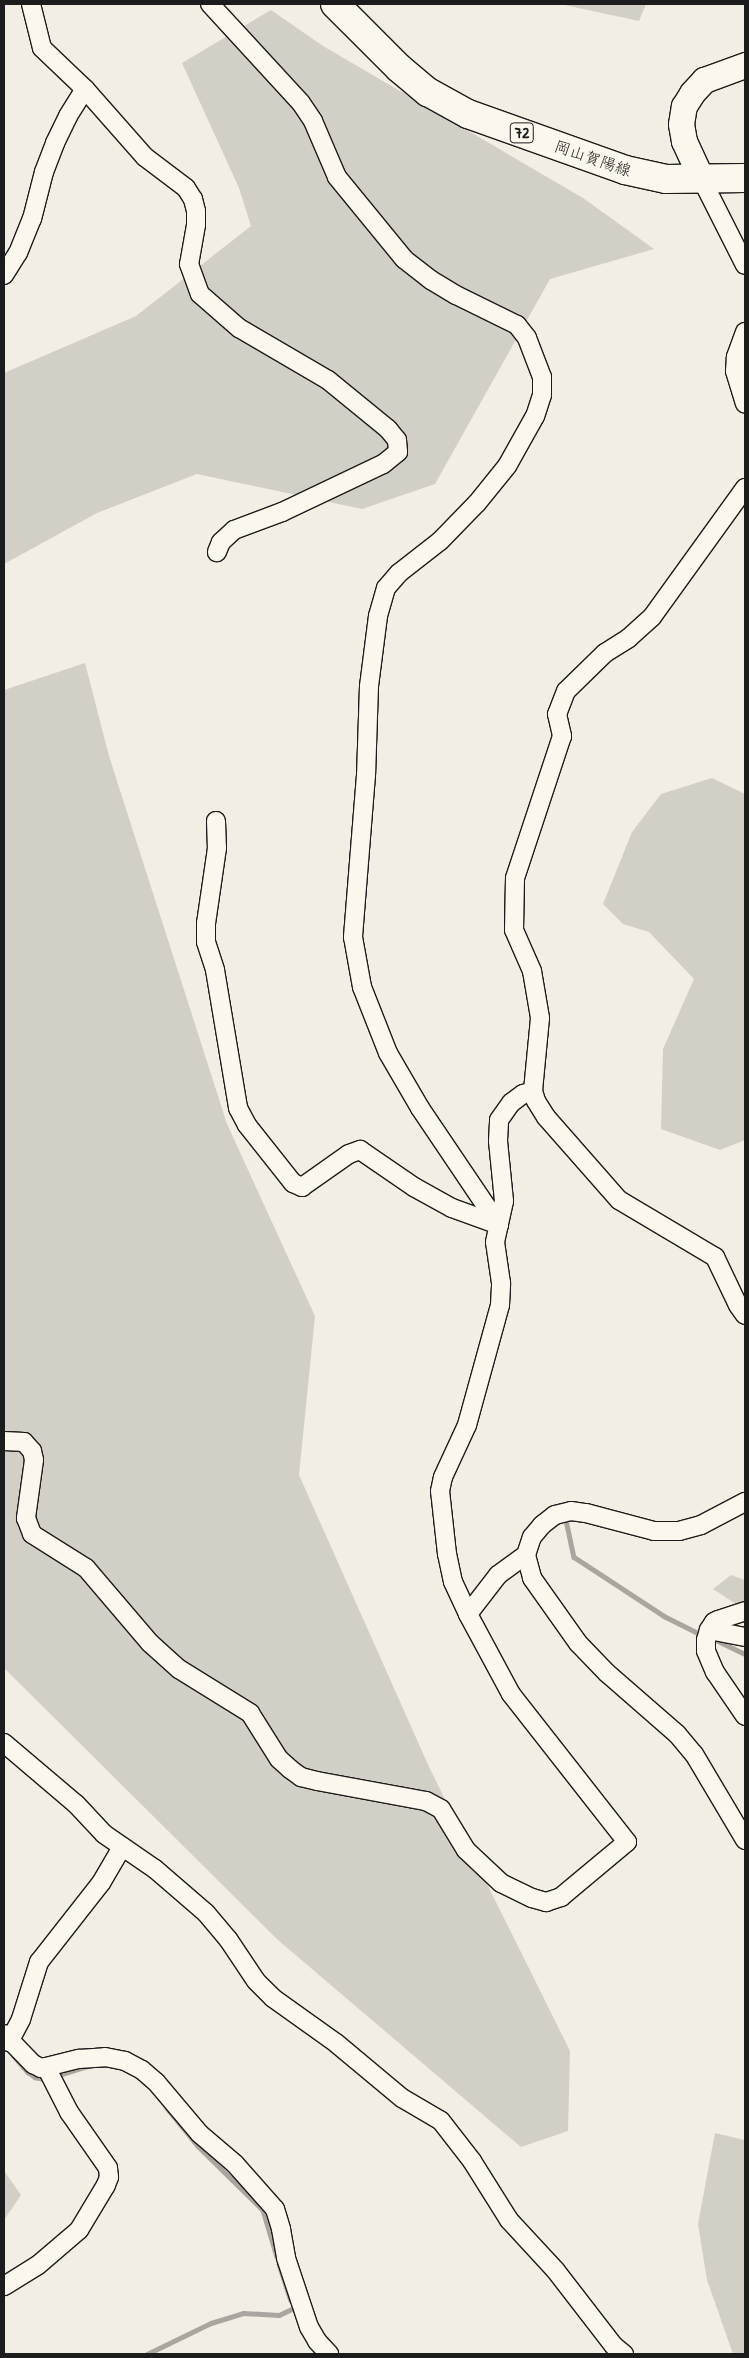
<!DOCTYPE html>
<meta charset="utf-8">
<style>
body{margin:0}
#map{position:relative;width:749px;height:2358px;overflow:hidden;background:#f2eee4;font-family:"Patrick Hand","Klee One",sans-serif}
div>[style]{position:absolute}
.green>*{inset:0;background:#d2cfc6}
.stream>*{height:4.5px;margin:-2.25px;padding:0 2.25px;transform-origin:2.25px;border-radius:2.25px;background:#a9a6a0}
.roads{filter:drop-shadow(1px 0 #1c1c1c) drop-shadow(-1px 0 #1c1c1c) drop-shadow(0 1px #1c1c1c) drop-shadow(0 -1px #1c1c1c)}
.street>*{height:18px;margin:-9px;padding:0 9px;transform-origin:9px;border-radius:9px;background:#fbf7ec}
.secondary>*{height:25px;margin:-12.5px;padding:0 12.5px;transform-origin:12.5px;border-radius:12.5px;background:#fbf7ec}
.primary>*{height:28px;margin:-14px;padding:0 14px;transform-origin:14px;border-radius:14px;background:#fbf7ec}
span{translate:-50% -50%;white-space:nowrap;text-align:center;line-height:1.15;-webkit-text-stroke:4px #fbf7ec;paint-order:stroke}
.shield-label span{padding:1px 4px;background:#fbf7ec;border:1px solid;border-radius:4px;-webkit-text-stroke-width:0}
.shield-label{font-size:15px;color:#1c1c1c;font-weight:700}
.street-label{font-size:16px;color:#1c1c1c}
.frame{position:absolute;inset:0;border:5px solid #1c1c1c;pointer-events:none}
</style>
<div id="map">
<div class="green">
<i style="clip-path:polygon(560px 4px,646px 4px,639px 21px)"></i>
<i style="clip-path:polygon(271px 10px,323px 46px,583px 198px,654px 249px,550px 279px,435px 484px,362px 509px,197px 474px,97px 513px,4px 564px,4px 373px,136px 316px,251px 226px,239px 188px,182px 63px)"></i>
<i style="clip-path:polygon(85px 663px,109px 756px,227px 1124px,315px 1316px,299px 1475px,430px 1769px,570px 2051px,568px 2131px,521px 2147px,278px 1940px,4px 1668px,4px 690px)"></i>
<i style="clip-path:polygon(712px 778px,745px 794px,745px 1140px,720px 1150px,661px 1129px,663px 1049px,694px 979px,649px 932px,623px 924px,603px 904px,632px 832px,661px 794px)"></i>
<i style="clip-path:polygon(731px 1575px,745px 1580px,745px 1610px,713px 1589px)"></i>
<i style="clip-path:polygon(715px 2133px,745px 2140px,745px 2354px,733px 2354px,707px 2280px,698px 2224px)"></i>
<i style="clip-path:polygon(4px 2171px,21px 2195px,4px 2220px)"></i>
</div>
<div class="stream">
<i style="left:566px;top:1520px;width:38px;rotate:78deg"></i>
<i style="left:574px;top:1557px;width:108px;rotate:33.2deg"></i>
<i style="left:664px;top:1616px;width:42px;rotate:26.6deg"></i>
<i style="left:714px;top:1639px;width:34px;rotate:26deg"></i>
<i style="left:13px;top:2055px;width:23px;rotate:49deg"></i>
<i style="left:28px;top:2072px;width:9px;rotate:36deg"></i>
<i style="left:35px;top:2077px;width:13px;rotate:13deg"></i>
<i style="left:55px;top:2076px;width:34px;rotate:-17deg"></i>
<i style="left:167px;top:2108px;width:49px;rotate:50.8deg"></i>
<i style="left:198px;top:2146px;width:91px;rotate:44.6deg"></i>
<i style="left:263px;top:2210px;width:49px;rotate:73.4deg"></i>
<i style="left:279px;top:2264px;width:38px;rotate:72deg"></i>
<i style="left:147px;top:2354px;width:71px;rotate:-25.8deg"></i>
<i style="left:211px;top:2323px;width:34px;rotate:-17deg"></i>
<i style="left:243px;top:2313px;width:36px;rotate:3deg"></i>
<i style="left:279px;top:2315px;width:17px;rotate:-25deg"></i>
</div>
<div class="roads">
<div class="street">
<i style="left:31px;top:4px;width:45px;rotate:76deg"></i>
<i style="left:42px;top:48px;width:59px;rotate:43.6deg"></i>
<i style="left:85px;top:89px;width:91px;rotate:48.6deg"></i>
<i style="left:145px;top:157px;width:51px;rotate:37.1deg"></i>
<i style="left:186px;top:188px;width:13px;rotate:58deg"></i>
<i style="left:193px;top:199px;width:12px;rotate:76deg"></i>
<i style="left:196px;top:211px;width:14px;rotate:90deg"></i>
<i style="left:196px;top:225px;width:40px;rotate:100deg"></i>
<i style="left:189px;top:264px;width:32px;rotate:70deg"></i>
<i style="left:200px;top:294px;width:52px;rotate:41.1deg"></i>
<i style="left:239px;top:328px;width:103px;rotate:30.3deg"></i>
<i style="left:328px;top:380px;width:77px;rotate:39.2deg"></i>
<i style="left:388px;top:429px;width:14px;rotate:51deg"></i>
<i style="left:397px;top:440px;width:12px;rotate:85deg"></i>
<i style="left:398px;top:452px;width:19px;rotate:141deg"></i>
<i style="left:383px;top:464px;width:112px;rotate:154.6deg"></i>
<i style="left:282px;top:512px;width:51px;rotate:159.4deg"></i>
<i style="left:234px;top:530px;width:18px;rotate:137deg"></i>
<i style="left:221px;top:542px;width:11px;rotate:112deg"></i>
<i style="left:210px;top:4px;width:134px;rotate:47.4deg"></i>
<i style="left:301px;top:103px;width:22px;rotate:56deg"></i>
<i style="left:313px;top:121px;width:61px;rotate:66.8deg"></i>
<i style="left:337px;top:177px;width:106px;rotate:50.7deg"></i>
<i style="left:404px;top:259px;width:34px;rotate:38deg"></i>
<i style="left:431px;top:280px;width:29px;rotate:31deg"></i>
<i style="left:456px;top:295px;width:68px;rotate:26.2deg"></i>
<i style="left:517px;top:325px;width:16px;rotate:52deg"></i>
<i style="left:527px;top:338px;width:42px;rotate:69deg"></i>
<i style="left:542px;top:377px;width:18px;rotate:90deg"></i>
<i style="left:542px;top:395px;width:22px;rotate:108deg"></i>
<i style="left:535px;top:416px;width:57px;rotate:119.2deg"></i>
<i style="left:507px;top:466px;width:48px;rotate:129deg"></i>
<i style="left:477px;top:503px;width:53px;rotate:134.2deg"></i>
<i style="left:440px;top:541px;width:52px;rotate:142deg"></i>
<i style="left:399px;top:573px;width:20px;rotate:131deg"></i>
<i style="left:386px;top:588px;width:29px;rotate:106deg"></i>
<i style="left:378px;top:616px;width:71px;rotate:97.3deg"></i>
<i style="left:369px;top:686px;width:89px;rotate:91.9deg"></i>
<i style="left:366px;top:775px;width:163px;rotate:94.6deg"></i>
<i style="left:353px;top:937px;width:51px;rotate:79.8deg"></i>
<i style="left:362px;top:987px;width:71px;rotate:68.5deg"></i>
<i style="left:388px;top:1053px;width:64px;rotate:59.8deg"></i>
<i style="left:420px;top:1108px;width:141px;rotate:56deg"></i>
<i style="left:702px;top:180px;width:95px;rotate:63.2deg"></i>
<i style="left:4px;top:275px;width:26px;rotate:-58deg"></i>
<i style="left:18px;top:253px;width:37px;rotate:-68deg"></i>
<i style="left:32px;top:219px;width:49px;rotate:-75.7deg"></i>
<i style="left:44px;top:172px;width:31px;rotate:-69deg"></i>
<i style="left:55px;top:143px;width:30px;rotate:-64deg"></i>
<i style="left:68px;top:116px;width:32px;rotate:-58deg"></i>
<i style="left:745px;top:332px;width:27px;rotate:110deg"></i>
<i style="left:736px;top:357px;width:14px;rotate:94deg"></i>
<i style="left:735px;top:371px;width:34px;rotate:73deg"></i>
<i style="left:745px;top:488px;width:159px;rotate:125.8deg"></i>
<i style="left:652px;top:617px;width:31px;rotate:138deg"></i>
<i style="left:629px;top:638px;width:28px;rotate:148deg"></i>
<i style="left:605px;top:653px;width:54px;rotate:135.7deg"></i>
<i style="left:566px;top:691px;width:25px;rotate:111deg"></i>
<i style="left:557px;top:714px;width:23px;rotate:77deg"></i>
<i style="left:562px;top:736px;width:150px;rotate:108.3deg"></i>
<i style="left:515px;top:878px;width:52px;rotate:91.1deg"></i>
<i style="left:514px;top:930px;width:45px;rotate:66.3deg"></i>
<i style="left:532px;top:971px;width:48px;rotate:80.3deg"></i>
<i style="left:540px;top:1018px;width:73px;rotate:95.5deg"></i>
<i style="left:533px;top:1091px;width:10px;rotate:73deg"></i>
<i style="left:536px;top:1101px;width:19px;rotate:58deg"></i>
<i style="left:546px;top:1117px;width:111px;rotate:48.7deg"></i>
<i style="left:619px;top:1200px;width:112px;rotate:30.7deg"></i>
<i style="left:715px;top:1257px;width:53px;rotate:64.4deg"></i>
<i style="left:738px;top:1305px;width:12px;rotate:55deg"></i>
<i style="left:216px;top:821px;width:27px;rotate:88deg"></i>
<i style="left:217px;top:848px;width:76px;rotate:98.3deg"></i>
<i style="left:206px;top:923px;width:19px;rotate:90deg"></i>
<i style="left:206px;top:942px;width:29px;rotate:72deg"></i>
<i style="left:215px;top:970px;width:140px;rotate:80.5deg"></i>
<i style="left:238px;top:1108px;width:19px;rotate:62deg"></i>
<i style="left:247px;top:1125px;width:74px;rotate:51.6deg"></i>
<i style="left:293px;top:1183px;width:10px;rotate:24deg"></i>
<i style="left:302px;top:1187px;width:57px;rotate:-35.1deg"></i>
<i style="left:349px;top:1154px;width:12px;rotate:-20deg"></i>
<i style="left:360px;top:1150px;width:65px;rotate:34.4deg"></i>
<i style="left:414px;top:1187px;width:43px;rotate:28.9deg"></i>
<i style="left:452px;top:1208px;width:50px;rotate:19.9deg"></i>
<i style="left:4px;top:1441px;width:20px;rotate:3deg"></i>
<i style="left:24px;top:1442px;width:12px;rotate:48deg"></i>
<i style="left:32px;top:1451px;width:9px;rotate:77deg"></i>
<i style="left:34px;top:1460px;width:59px;rotate:97.9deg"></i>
<i style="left:26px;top:1518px;width:17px;rotate:69deg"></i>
<i style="left:32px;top:1534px;width:64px;rotate:32.2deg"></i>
<i style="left:86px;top:1568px;width:99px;rotate:49.5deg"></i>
<i style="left:150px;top:1643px;width:39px;rotate:42deg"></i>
<i style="left:179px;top:1669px;width:84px;rotate:31.8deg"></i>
<i style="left:250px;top:1713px;width:54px;rotate:57.8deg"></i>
<i style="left:279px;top:1759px;width:15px;rotate:42deg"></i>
<i style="left:290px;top:1769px;width:14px;rotate:36deg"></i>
<i style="left:301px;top:1777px;width:16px;rotate:14deg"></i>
<i style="left:317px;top:1781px;width:111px;rotate:10.4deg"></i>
<i style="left:426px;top:1801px;width:17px;rotate:28deg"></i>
<i style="left:441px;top:1809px;width:48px;rotate:58.6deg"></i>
<i style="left:466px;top:1850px;width:48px;rotate:43.3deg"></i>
<i style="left:501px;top:1883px;width:34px;rotate:26deg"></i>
<i style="left:532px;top:1898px;width:15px;rotate:16deg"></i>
<i style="left:546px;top:1902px;width:16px;rotate:-18deg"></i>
<i style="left:561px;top:1897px;width:86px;rotate:-39.8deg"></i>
<i style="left:627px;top:1842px;width:188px;rotate:-128.1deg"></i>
<i style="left:511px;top:1694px;width:91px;rotate:-118.3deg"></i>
<i style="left:468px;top:1614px;width:35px;rotate:-115deg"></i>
<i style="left:453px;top:1582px;width:29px;rotate:-102deg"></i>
<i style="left:447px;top:1554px;width:63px;rotate:-96.3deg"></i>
<i style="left:440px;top:1491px;width:14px;rotate:-78deg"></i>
<i style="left:443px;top:1477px;width:57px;rotate:-65.2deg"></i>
<i style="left:467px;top:1425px;width:124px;rotate:-74.6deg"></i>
<i style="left:500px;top:1305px;width:22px;rotate:-87deg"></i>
<i style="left:501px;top:1283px;width:41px;rotate:-98.3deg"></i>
<i style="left:495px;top:1242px;width:42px;rotate:-77.6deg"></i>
<i style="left:504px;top:1201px;width:60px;rotate:-95.7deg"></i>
<i style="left:498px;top:1141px;width:21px;rotate:-87deg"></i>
<i style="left:499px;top:1120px;width:21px;rotate:-55deg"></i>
<i style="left:511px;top:1103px;width:15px;rotate:-37deg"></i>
<i style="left:523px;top:1094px;width:10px;rotate:-17deg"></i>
<i style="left:526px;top:1555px;width:24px;rotate:75deg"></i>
<i style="left:532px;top:1578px;width:80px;rotate:54.7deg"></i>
<i style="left:578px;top:1643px;width:42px;rotate:46deg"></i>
<i style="left:607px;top:1673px;width:93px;rotate:41.1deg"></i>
<i style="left:677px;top:1734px;width:26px;rotate:50deg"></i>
<i style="left:694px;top:1754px;width:100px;rotate:59.3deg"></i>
<i style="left:468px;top:1614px;width:49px;rotate:-52.4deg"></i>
<i style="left:498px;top:1575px;width:34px;rotate:-36deg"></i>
<i style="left:526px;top:1555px;width:19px;rotate:-72deg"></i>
<i style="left:532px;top:1537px;width:16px;rotate:-50deg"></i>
<i style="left:542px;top:1525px;width:16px;rotate:-38deg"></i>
<i style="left:555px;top:1515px;width:16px;rotate:-14deg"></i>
<i style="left:571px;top:1511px;width:15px;rotate:8deg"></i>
<i style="left:586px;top:1513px;width:70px;rotate:14.8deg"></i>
<i style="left:654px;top:1531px;width:25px"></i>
<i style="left:679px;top:1531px;width:23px;rotate:-15deg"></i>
<i style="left:701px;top:1525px;width:50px;rotate:-27.6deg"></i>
<i style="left:709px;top:1630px;width:9px;rotate:-58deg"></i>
<i style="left:714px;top:1622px;width:4px;rotate:-27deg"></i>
<i style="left:718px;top:1620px;width:28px;rotate:-18deg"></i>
<i style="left:745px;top:1637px;width:37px;rotate:-169deg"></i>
<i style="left:709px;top:1630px;width:10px;rotate:107deg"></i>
<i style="left:706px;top:1640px;width:11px;rotate:90deg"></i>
<i style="left:706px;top:1651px;width:23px;rotate:67deg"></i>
<i style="left:715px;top:1672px;width:53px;rotate:55.7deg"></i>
<i style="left:4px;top:1743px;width:94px;rotate:40.3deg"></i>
<i style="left:76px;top:1804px;width:41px;rotate:47deg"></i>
<i style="left:104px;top:1834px;width:62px;rotate:34.5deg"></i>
<i style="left:155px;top:1869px;width:67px;rotate:40.8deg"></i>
<i style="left:206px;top:1913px;width:34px;rotate:50deg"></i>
<i style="left:228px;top:1939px;width:50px;rotate:56.3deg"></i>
<i style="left:256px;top:1981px;width:24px;rotate:45deg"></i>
<i style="left:273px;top:1998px;width:77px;rotate:35.5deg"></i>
<i style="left:336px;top:2043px;width:86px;rotate:39.8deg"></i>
<i style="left:402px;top:2098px;width:45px;rotate:30.5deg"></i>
<i style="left:441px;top:2121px;width:51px;rotate:52.2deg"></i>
<i style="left:472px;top:2161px;width:70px;rotate:57.9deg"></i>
<i style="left:509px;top:2220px;width:69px;rotate:47.3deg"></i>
<i style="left:556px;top:2271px;width:95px;rotate:52.3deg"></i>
<i style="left:614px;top:2346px;width:13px;rotate:39deg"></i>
<i style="left:4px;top:2034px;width:42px;rotate:46deg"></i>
<i style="left:33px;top:2064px;width:9px;rotate:27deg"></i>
<i style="left:41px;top:2068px;width:5px;rotate:-11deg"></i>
<i style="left:46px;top:2067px;width:51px;rotate:62.9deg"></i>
<i style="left:69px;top:2112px;width:68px;rotate:55.1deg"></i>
<i style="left:108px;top:2168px;width:9px;rotate:84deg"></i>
<i style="left:109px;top:2177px;width:9px;rotate:111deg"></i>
<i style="left:106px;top:2185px;width:52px;rotate:121deg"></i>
<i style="left:79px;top:2230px;width:54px;rotate:139.5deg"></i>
<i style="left:38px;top:2265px;width:40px;rotate:148deg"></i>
<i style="left:9px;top:2042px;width:26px;rotate:-62deg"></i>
<i style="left:21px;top:2019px;width:60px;rotate:-72.5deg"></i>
<i style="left:39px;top:1962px;width:100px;rotate:-51.9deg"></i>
<i style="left:101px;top:1883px;width:42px;rotate:-59.7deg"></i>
<i style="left:46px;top:2067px;width:34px;rotate:-14deg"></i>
<i style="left:79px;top:2059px;width:26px;rotate:-4deg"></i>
<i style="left:105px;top:2057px;width:20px;rotate:11deg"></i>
<i style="left:125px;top:2061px;width:19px;rotate:28deg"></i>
<i style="left:142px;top:2070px;width:18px;rotate:41deg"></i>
<i style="left:156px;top:2082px;width:68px;rotate:49.8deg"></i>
<i style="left:200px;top:2134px;width:46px;rotate:40.6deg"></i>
<i style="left:235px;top:2164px;width:60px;rotate:48.4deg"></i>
<i style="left:275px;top:2209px;width:21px;rotate:73deg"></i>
<i style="left:281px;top:2229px;width:29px;rotate:80deg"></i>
<i style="left:286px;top:2258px;width:73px;rotate:71.6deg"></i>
<i style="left:309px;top:2327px;width:16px;rotate:60deg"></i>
<i style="left:317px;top:2341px;width:18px;rotate:47deg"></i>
</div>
<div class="secondary">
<i style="left:702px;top:180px;width:43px;rotate:-114.8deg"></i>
<i style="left:684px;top:141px;width:17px;rotate:-100deg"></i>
<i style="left:681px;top:124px;width:18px;rotate:-81deg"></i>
<i style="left:684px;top:106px;width:15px;rotate:-58deg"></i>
<i style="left:692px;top:93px;width:18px;rotate:-47deg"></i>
<i style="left:704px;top:80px;width:44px;rotate:-20.1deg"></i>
</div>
<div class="primary">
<i style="left:335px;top:4px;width:91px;rotate:45deg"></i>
<i style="left:399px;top:68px;width:38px;rotate:40deg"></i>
<i style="left:428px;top:92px;width:46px;rotate:28.8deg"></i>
<i style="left:468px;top:114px;width:167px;rotate:19.6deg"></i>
<i style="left:625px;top:170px;width:42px;rotate:12.4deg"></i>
<i style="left:666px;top:179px;width:79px;rotate:-0.7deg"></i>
</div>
</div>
<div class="shield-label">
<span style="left:522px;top:133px">72</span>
</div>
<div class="street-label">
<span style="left:593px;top:158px;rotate:19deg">岡山賀陽線</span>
</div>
<div class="frame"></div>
</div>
